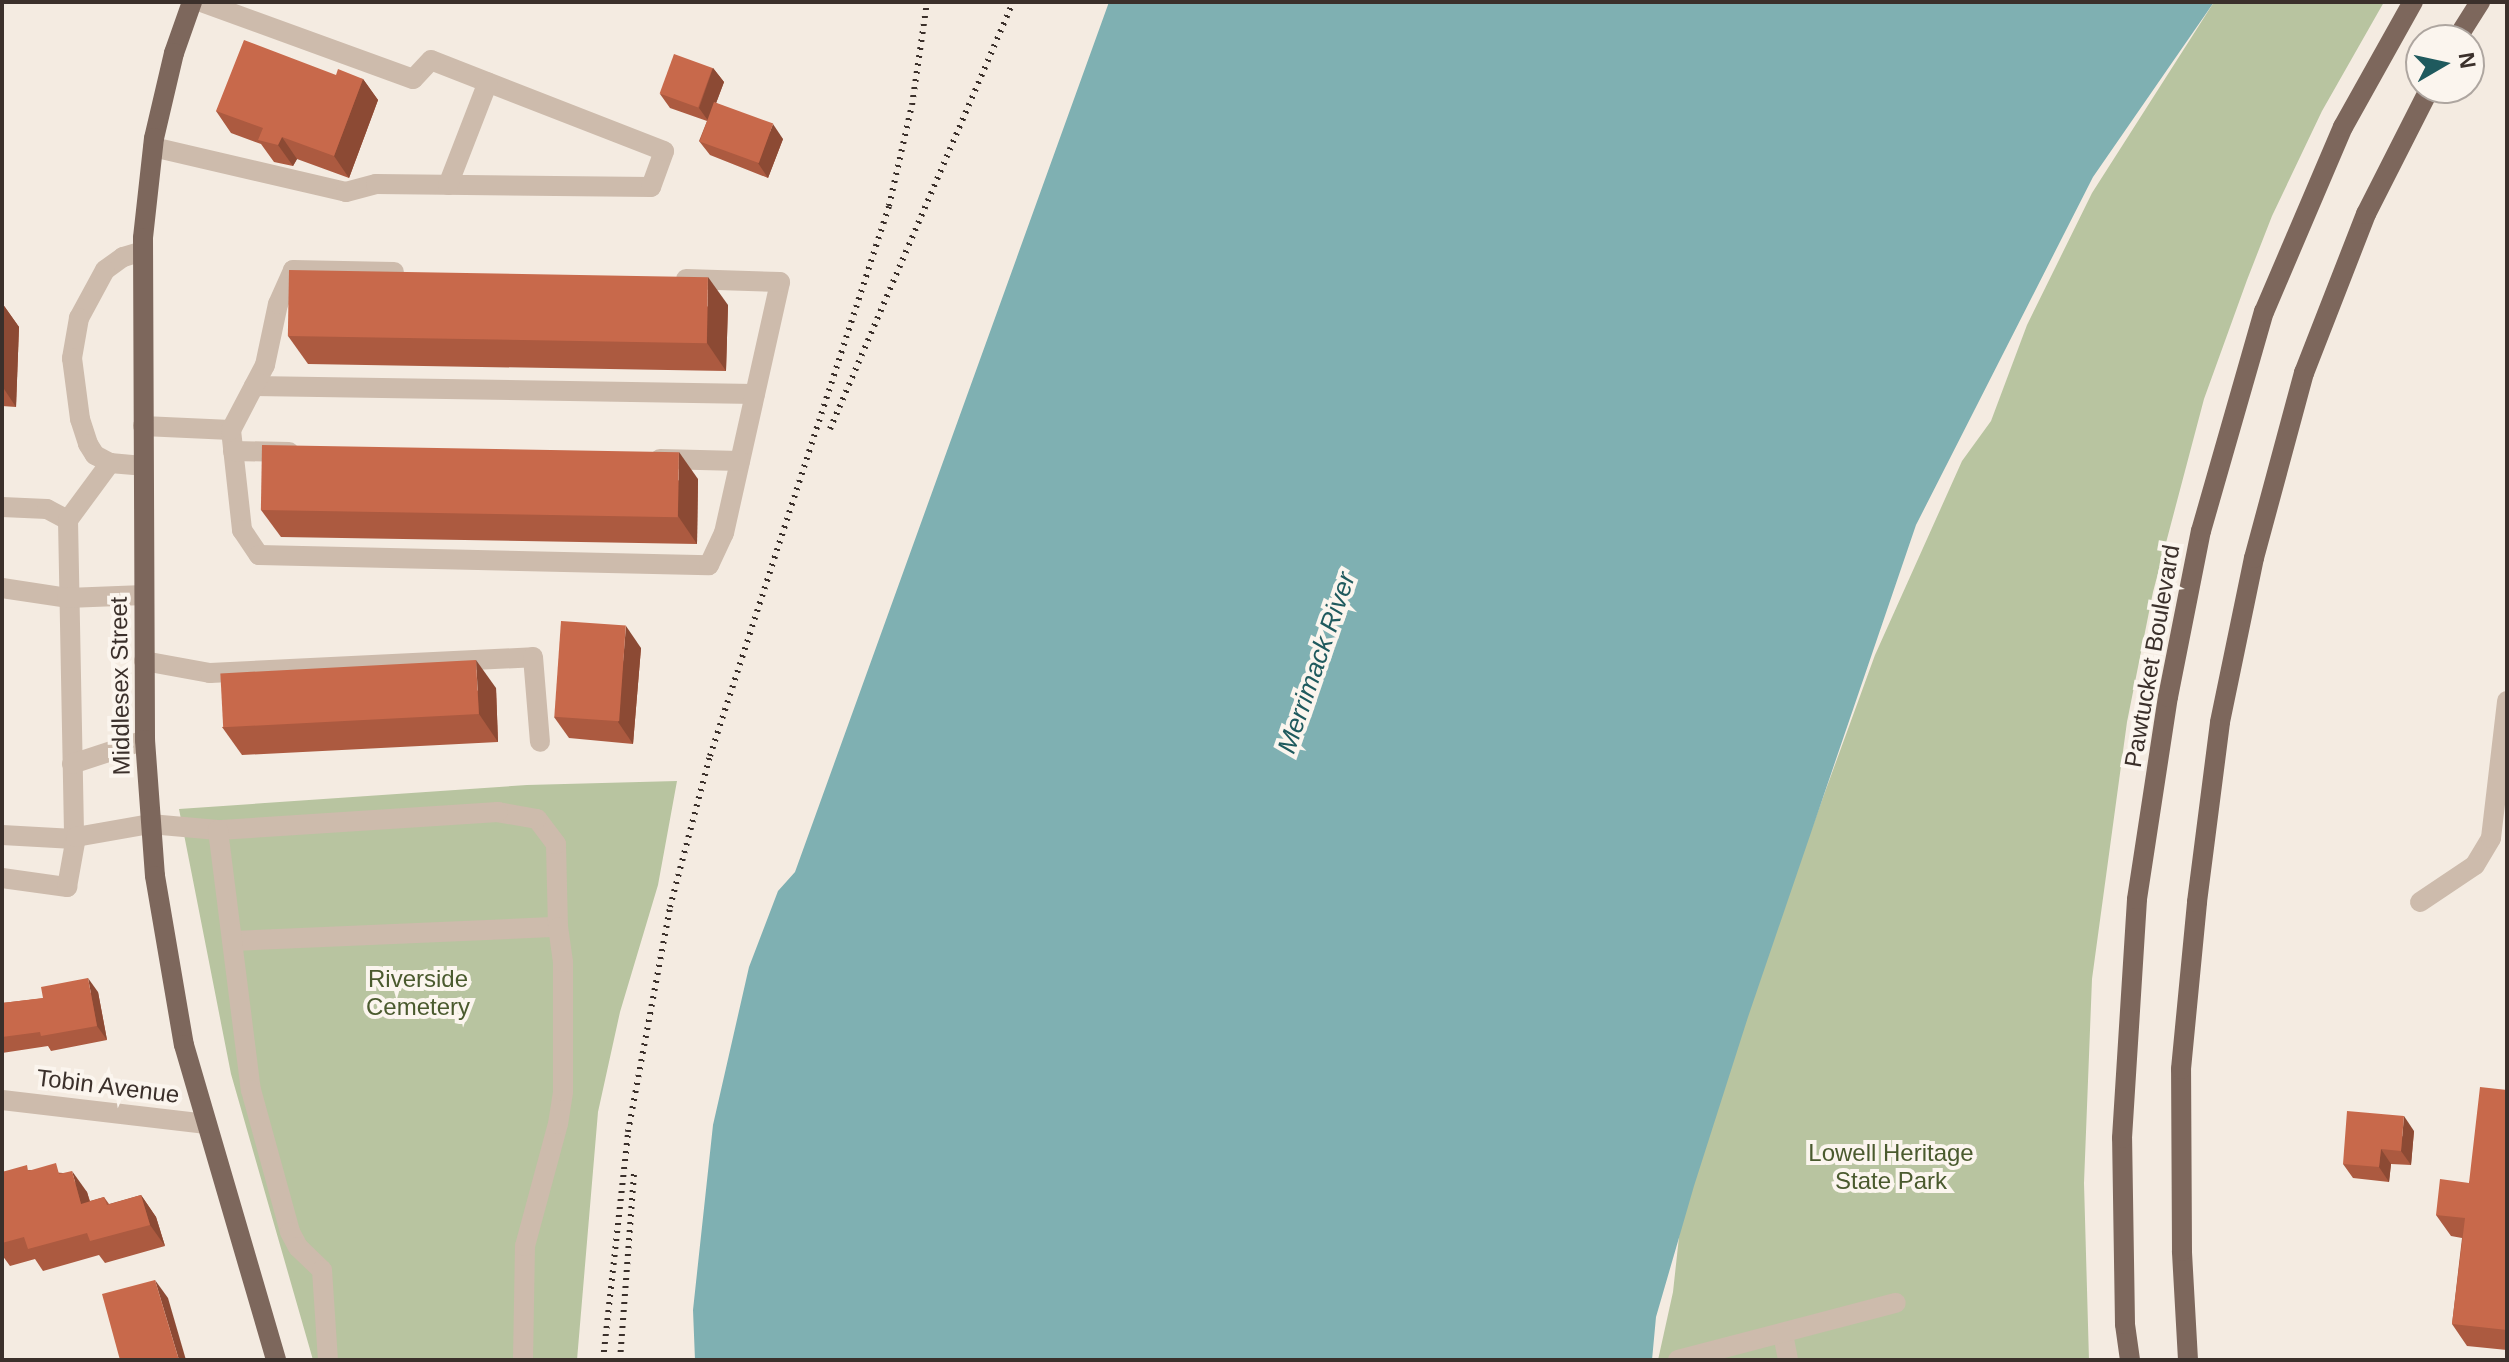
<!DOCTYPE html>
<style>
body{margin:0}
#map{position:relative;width:2509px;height:1362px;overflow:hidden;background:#f4ebe1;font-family:Arial,sans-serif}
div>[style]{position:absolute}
.green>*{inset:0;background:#b8c4a0}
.water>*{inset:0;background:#7fb0b2}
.minor>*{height:20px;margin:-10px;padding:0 10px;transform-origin:10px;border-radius:10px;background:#cdbbac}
.major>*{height:20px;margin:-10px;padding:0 10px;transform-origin:10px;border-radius:10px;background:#7d675c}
.rail>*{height:6px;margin-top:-3px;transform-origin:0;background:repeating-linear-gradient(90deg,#3b302b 0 2px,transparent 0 8px)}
.wall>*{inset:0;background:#ac5a40}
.shaded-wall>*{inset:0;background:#8c4a34}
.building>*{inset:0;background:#c8694b;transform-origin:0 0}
span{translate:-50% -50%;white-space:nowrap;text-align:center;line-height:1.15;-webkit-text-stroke:8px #fbf5ee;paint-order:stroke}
.street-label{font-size:24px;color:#3b302b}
.park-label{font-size:24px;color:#4a5a2e}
.water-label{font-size:26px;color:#1f5a5e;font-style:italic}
.frame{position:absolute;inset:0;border:4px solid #3b302b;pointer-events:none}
.north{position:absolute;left:2405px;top:24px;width:80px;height:80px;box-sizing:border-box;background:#fbf5ee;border:2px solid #aea6a0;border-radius:50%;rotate:81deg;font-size:22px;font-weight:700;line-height:32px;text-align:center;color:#3b302b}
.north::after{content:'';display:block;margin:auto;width:28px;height:36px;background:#1f5a5e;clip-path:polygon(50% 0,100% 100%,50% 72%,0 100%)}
</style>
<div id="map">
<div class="green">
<i style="clip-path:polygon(2214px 2px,2384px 2px,2322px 111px,2272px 216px,2247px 280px,2204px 399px,2153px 592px,2127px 722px,2092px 979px,2084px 1183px,2089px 1360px,1658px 1360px,1673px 1292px,1686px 1173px,1875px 655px,1962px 461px,1991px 421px,2027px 325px,2092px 193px)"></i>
<i style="clip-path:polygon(677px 781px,658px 885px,620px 1012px,598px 1112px,577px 1360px,313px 1360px,231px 1074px,179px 809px,527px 785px)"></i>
</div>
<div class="water">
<i style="clip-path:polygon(1109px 2px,2214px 2px,2093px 177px,1916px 525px,1748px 1017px,1694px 1186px,1656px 1317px,1652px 1360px,695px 1360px,693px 1310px,713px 1125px,749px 967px,778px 891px,795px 872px)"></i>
</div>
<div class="minor">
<i style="left:153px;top:147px;width:198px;rotate:13.1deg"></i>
<i style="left:346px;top:192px;width:31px;rotate:-15deg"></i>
<i style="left:376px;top:184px;width:275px;rotate:0.6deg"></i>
<i style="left:651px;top:187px;width:38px;rotate:-70deg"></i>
<i style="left:664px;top:151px;width:250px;rotate:-158.7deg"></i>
<i style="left:431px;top:60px;width:26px;rotate:133deg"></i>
<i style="left:413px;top:79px;width:225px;rotate:-160deg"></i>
<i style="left:448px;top:185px;width:110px;rotate:-68.8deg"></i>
<i style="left:143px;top:251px;width:21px;rotate:163deg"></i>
<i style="left:123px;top:257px;width:22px;rotate:144deg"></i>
<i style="left:105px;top:270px;width:55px;rotate:118.4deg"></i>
<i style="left:79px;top:318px;width:41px;rotate:99.9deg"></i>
<i style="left:72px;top:358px;width:62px;rotate:82.5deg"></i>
<i style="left:80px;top:419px;width:26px;rotate:72deg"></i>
<i style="left:88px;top:444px;width:13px;rotate:58deg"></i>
<i style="left:95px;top:455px;width:17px;rotate:28deg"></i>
<i style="left:110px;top:463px;width:33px;rotate:5deg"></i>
<i style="left:254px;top:386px;width:501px;rotate:0.91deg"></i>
<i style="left:143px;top:426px;width:88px;rotate:2.6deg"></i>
<i style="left:231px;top:430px;width:101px;rotate:83.7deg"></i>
<i style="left:242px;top:530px;width:30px;rotate:56deg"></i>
<i style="left:259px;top:555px;width:450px;rotate:1.3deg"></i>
<i style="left:709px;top:565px;width:35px;rotate:-65deg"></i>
<i style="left:724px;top:533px;width:257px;rotate:-77.4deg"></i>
<i style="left:780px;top:282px;width:94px;rotate:-178.2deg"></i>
<i style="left:231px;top:430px;width:73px;rotate:-62.4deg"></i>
<i style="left:265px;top:365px;width:62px;rotate:-78deg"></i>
<i style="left:278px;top:304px;width:37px;rotate:-66deg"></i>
<i style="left:293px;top:270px;width:101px;rotate:1.1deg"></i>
<i style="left:233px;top:451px;width:56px;rotate:1deg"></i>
<i style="left:660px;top:459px;width:80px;rotate:1.4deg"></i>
<i style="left:2px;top:507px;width:45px;rotate:2.5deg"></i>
<i style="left:47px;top:509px;width:24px;rotate:28deg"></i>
<i style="left:68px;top:520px;width:319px;rotate:88.9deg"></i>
<i style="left:74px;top:839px;width:72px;rotate:-176.8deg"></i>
<i style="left:68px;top:520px;width:71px;rotate:-53.6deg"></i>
<i style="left:2px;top:588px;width:66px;rotate:8.7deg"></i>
<i style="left:67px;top:598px;width:77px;rotate:-2.2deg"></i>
<i style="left:144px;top:661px;width:67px;rotate:10.3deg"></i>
<i style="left:210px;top:673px;width:323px;rotate:-2.8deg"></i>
<i style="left:533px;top:657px;width:85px;rotate:85.3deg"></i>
<i style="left:72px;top:764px;width:77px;rotate:-18.2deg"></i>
<i style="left:2px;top:878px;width:66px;rotate:7.9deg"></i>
<i style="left:67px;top:887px;width:51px;rotate:-79.8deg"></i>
<i style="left:76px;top:837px;width:75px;rotate:-10deg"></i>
<i style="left:150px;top:824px;width:68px;rotate:5deg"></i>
<i style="left:2420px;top:902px;width:66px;rotate:-33.9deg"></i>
<i style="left:2475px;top:865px;width:31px;rotate:-59deg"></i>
<i style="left:2491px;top:838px;width:138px;rotate:-83.3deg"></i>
<i style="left:233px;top:941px;width:325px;rotate:-2.5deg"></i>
<i style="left:558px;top:927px;width:83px;rotate:-91.4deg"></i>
<i style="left:556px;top:844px;width:31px;rotate:-127deg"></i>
<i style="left:537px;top:819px;width:40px;rotate:-170deg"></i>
<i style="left:498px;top:812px;width:281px;rotate:176.3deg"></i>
<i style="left:218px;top:830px;width:262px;rotate:82.8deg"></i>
<i style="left:251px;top:1090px;width:147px;rotate:74.6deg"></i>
<i style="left:290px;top:1232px;width:17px;rotate:62deg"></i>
<i style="left:298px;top:1247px;width:33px;rotate:44deg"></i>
<i style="left:322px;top:1270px;width:90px;rotate:86.2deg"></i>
<i style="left:2px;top:1100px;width:206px;rotate:6.7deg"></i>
<i style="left:1783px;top:1334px;width:26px;rotate:79deg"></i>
<i style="left:523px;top:1360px;width:114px;rotate:-89deg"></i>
<i style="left:525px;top:1246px;width:126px;rotate:-74.9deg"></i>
<i style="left:558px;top:1124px;width:33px;rotate:-81deg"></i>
<i style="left:563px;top:1091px;width:129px;rotate:-90deg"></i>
<i style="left:563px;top:962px;width:35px;rotate:-98deg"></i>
<i style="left:1678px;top:1360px;width:225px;rotate:-14.7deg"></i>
</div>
<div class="major">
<i style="left:192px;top:2px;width:54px;rotate:109.4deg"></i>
<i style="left:174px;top:53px;width:87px;rotate:103.2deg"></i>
<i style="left:154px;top:138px;width:101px;rotate:96.3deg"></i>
<i style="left:143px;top:238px;width:502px;rotate:89.77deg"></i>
<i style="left:145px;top:740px;width:136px;rotate:85.8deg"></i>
<i style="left:155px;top:876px;width:171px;rotate:80.3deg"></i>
<i style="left:184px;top:1045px;width:328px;rotate:73.7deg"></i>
<i style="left:2456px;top:40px;width:45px;rotate:-57.7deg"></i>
<i style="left:2130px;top:1360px;width:36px;rotate:-98deg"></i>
<i style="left:2125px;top:1324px;width:186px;rotate:-90.9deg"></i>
<i style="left:2122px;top:1138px;width:239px;rotate:-86.4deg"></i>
<i style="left:2137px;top:899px;width:204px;rotate:-81.3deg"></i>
<i style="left:2168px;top:697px;width:169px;rotate:-78.8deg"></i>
<i style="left:2201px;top:531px;width:228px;rotate:-74deg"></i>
<i style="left:2264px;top:312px;width:201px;rotate:-66.9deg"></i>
<i style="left:2343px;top:127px;width:143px;rotate:-60.8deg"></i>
<i style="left:2188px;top:1360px;width:109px;rotate:-93.2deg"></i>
<i style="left:2182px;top:1251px;width:182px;rotate:-90.3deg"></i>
<i style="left:2181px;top:1069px;width:168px;rotate:-84.5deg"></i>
<i style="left:2197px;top:902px;width:181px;rotate:-82.7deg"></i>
<i style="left:2220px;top:722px;width:167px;rotate:-78.3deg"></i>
<i style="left:2254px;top:558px;width:192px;rotate:-74.9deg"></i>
<i style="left:2304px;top:373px;width:171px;rotate:-68.7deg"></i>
<i style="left:2366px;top:214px;width:141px;rotate:-63.1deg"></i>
</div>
<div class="rail">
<i style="left:830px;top:429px;width:465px;rotate:-66.8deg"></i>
<i style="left:603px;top:1360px;width:229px;rotate:-83.7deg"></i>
<i style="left:628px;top:1132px;width:229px;rotate:-79.4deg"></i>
<i style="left:670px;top:907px;width:156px;rotate:-75.2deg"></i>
<i style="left:710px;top:756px;width:578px;rotate:-71.97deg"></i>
<i style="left:889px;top:206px;width:104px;rotate:-77.2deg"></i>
<i style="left:912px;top:105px;width:104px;rotate:-81.7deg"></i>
<i style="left:620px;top:1360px;width:188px;rotate:-85.7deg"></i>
</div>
<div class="wall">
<i style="clip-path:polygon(713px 68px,724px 82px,716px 103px,783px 139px,768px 178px,710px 155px,699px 141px,707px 121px,670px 108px,660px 94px)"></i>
<i style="clip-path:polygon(336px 75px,363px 79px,378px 100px,349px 178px,297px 159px,293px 166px,274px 162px,261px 144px,231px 133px,216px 111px)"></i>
<i style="clip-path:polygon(2px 303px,19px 327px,16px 407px,2px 406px)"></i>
<i style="clip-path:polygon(728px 305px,726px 371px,308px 364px,288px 336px)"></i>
<i style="clip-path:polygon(698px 479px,697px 544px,281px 537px,261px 510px)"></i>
<i style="clip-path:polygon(641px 648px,633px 744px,569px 738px,554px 717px)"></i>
<i style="clip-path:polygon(496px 688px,498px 742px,242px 755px,222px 727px)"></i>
<i style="clip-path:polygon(98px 992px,107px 1040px,51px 1051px,48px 1046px,2px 1053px,2px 1003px)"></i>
<i style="clip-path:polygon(2507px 1090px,2507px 1350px,2467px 1346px,2452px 1324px,2462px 1238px,2451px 1236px,2436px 1215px,2469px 1183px)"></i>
<i style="clip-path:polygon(2414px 1131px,2411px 1165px,2391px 1164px,2389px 1182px,2353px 1178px,2343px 1164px)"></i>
<i style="clip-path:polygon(30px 1170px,63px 1173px,87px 1192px,90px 1201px,104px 1197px,109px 1204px,141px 1195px,156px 1217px,165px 1246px,105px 1263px,99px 1255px,43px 1271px,35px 1259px,10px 1266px,2px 1255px,2px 1172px)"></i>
</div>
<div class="shaded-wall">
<i style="clip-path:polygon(713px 68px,724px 82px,709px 122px,699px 108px)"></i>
<i style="clip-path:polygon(363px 79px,378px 100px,349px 178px,334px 156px)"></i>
<i style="clip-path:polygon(773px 124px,783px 139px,768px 178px,758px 163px)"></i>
<i style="clip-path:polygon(282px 137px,297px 159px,293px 166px,278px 145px)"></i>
<i style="clip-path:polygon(708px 277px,728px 305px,726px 371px,707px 343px)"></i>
<i style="clip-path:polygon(2px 303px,19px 327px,16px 407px,2px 386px)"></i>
<i style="clip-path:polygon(679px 452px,698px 479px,697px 544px,678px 516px)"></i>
<i style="clip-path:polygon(626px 626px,641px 648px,633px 744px,618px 722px)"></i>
<i style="clip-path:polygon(476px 660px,496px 688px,498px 742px,479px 714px)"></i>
<i style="clip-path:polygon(88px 978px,98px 992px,107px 1040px,97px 1026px)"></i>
<i style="clip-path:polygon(2404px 1116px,2414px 1131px,2411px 1165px,2401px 1151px)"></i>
<i style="clip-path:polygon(2381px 1149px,2391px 1164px,2389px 1182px,2379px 1167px)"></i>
<i style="clip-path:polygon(72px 1171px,87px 1192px,96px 1225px,81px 1204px)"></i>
<i style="clip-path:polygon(141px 1195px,156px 1217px,165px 1246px,150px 1225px)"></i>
<i style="clip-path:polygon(155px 1280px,168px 1298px,186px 1360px,179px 1360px)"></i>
</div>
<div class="building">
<i style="clip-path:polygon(244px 40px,336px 75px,338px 69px,363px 79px,334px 156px,282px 137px,278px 145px,258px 140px,263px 128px,216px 111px)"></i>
<i style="left:674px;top:54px;width:41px;height:42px;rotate:20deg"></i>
<i style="left:714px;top:102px;width:63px;height:42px;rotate:20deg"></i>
<i style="left:289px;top:270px;width:419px;height:66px;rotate:1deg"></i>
<i style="left:262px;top:445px;width:417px;height:65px;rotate:1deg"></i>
<i style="left:561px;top:621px;width:65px;height:96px;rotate:4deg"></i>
<i style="left:476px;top:660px;width:54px;height:256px;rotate:87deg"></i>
<i style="clip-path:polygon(88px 978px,97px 1026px,41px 1036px,40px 1032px,2px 1037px,2px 1003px,43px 998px,41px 987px)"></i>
<i style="clip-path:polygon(2480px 1087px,2507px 1090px,2507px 1330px,2452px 1324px,2465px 1218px,2436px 1215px,2440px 1179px,2469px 1183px)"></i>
<i style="clip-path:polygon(2347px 1111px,2404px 1116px,2401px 1151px,2381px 1149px,2379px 1167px,2343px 1164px)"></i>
<i style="clip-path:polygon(56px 1163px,59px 1174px,72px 1171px,81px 1204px,104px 1197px,107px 1205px,141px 1195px,150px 1225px,90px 1241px,87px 1233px,28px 1249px,24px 1237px,2px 1243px,2px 1172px,27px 1165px,28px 1171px)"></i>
<i style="clip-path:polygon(155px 1280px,179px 1360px,120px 1360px,102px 1294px)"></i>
</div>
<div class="street-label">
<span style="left:2152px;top:656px;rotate:-80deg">Pawtucket Boulevard</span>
<span style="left:120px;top:686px;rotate:-91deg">Middlesex Street</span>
<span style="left:108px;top:1086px;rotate:7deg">Tobin Avenue</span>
</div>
<div class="park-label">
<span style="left:418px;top:993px">Riverside<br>Cemetery</span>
<span style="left:1891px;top:1167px">Lowell Heritage<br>State Park</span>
</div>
<div class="water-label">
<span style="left:1317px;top:663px;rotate:-71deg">Merrimack River</span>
</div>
<div class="frame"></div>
<div class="north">N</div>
</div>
